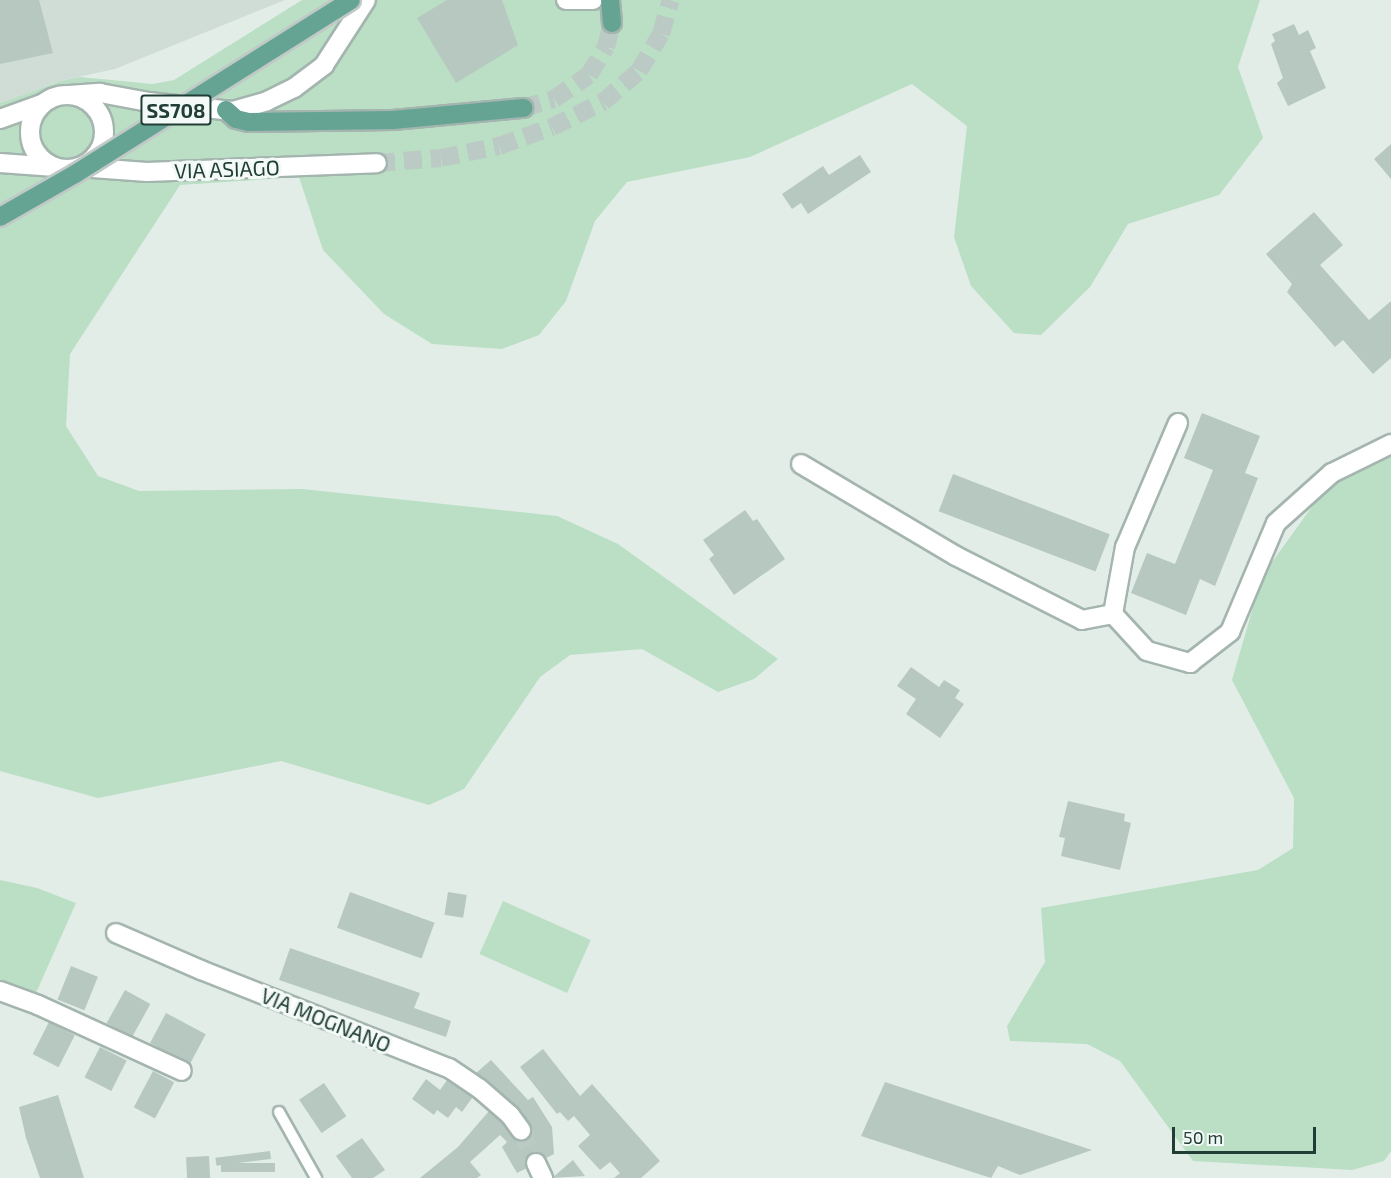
<!DOCTYPE html>
<style>
body{margin:0}
#map{position:relative;width:1391px;height:1178px;overflow:hidden;background:#e2ede8;font-family:"Exo 2",sans-serif}
div>[style]{position:absolute}
.built>*{inset:0;background:#d0ddd7}
.green>*{inset:0;background:#badfc4;transform-origin:0 0}
.building>*{inset:0;background:#b7c8c1;transform-origin:0 0}
.minor-tunnel>*{height:18px;margin-top:-9px;transform-origin:0;background:repeating-linear-gradient(90deg,#bbcac4 0 18px,transparent 0 27px)}
.tertiary-tunnel>*{height:18px;margin-top:-9px;transform-origin:0;background:repeating-linear-gradient(90deg,#bbcac4 0 18px,transparent 0 27px)}
.primary-tunnel>*{height:18px;margin-top:-9px;transform-origin:0;background:repeating-linear-gradient(90deg,#bbcac4 0 18px,transparent 0 27px)}
.roads{filter:drop-shadow(2px 0 #a4b5af) drop-shadow(-2px 0 #a4b5af) drop-shadow(0 2px #a4b5af) drop-shadow(0 -2px #a4b5af)}
.service>*{height:10px;margin:-5px;padding:0 5px;transform-origin:5px;border-radius:5px;background:#fff}
.minor>*{height:18px;margin:-9px;padding:0 9px;transform-origin:9px;border-radius:9px;background:#fff}
.tertiary>*{height:18px;margin:-9px;padding:0 9px;transform-origin:9px;border-radius:9px;background:#fff}
.tertiary>.ring{margin:-9px;padding:0;box-sizing:content-box;background:none;border:18px solid #fff;border-radius:50%}
.primary>*{height:18px;margin:-9px;padding:0 9px;transform-origin:9px;border-radius:9px;background:#65a493}
.bridges{filter:drop-shadow(2px 0 #c1c9c7) drop-shadow(-2px 0 #c1c9c7) drop-shadow(0 2px #c1c9c7) drop-shadow(0 -2px #c1c9c7)}
.primary-bridge>*{height:18px;margin:-9px;padding:0 9px;transform-origin:9px;border-radius:9px;background:#65a493}
span{translate:-50% -50%;white-space:nowrap;text-align:center;line-height:1.15;-webkit-text-stroke:6px #f3f9f6;paint-order:stroke}
.shield-label span{padding:2px 4px;background:#f3f9f6;border:2px solid;border-radius:4px;-webkit-text-stroke-width:0}
.shield-label{font-size:20px;color:#213e36;font-weight:700}
.street-label{font-size:21px;color:#213e36}
.scale{position:absolute;left:1172px;top:1127px;width:144px;height:27px;box-sizing:border-box;border:3px solid #213e36;border-top:0;padding-left:8px;font-size:18px;line-height:21px;white-space:nowrap;color:#213e36;-webkit-text-stroke:4px #f3f9f6;paint-order:stroke}
</style>
<div id="map">
<div class="built">
<i style="clip-path:polygon(0 0,285px 0,115px 69px,64px 80px,0 103px)"></i>
</div>
<div class="green">
<i style="clip-path:polygon(302px 0,1260px 0,1238px 67px,1263px 138px,1219px 195px,1128px 224px,1090px 287px,1041px 335px,1014px 333px,971px 286px,954px 237px,967px 126px,912px 84px,750px 157px,627px 182px,595px 221px,566px 301px,539px 335px,502px 349px,432px 344px,384px 314px,323px 250px,299px 177px,180px 185px,70px 354px,66px 426px,98px 476px,139px 491px,302px 489px,557px 516px,618px 544px,778px 659px,754px 679px,718px 692px,642px 649px,570px 655px,540px 677px,464px 789px,429px 805px,281px 761px,98px 798px,0 771px,0 103px,64px 80px,80px 77px,153px 84px,174px 80px)"></i>
<i style="clip-path:polygon(1391px 454px,1391px 1151px,1384px 1161px,1352px 1170px,1193px 1161px,1120px 1061px,1087px 1044px,1010px 1041px,1007px 1026px,1045px 962px,1041px 908px,1258px 870px,1293px 848px,1294px 798px,1232px 680px,1262px 576px,1329px 483px)"></i>
<i style="clip-path:polygon(0 880px,37px 888px,76px 903px,36px 993px,0 980px)"></i>
<i style="left:503px;top:901px;width:96px;height:58px;rotate:24deg"></i>
</div>
<div class="building">
<i style="clip-path:polygon(0 0,39px 0,53px 53px,0 64px)"></i>
<i style="clip-path:polygon(447px 0,502px 0,518px 45px,456px 83px,417px 18px)"></i>
<i style="clip-path:polygon(1294px 24px,1299px 35px,1308px 30px,1316px 48px,1310px 51px,1326px 88px,1288px 106px,1277px 83px,1283px 78px,1271px 44px,1275px 41px,1272px 34px)"></i>
<i style="clip-path:polygon(1391px 144px,1391px 179px,1374px 159px)"></i>
<i style="clip-path:polygon(860px 155px,871px 172px,808px 214px,801px 203px,792px 209px,782px 194px,823px 166px,829px 175px)"></i>
<i style="clip-path:polygon(1314px 212px,1343px 245px,1320px 265px,1369px 320px,1391px 301px,1391px 358px,1373px 374px,1343px 340px,1335px 347px,1287px 292px,1292px 284px,1266px 254px)"></i>
<i style="clip-path:polygon(1202px 413px,1260px 436px,1245px 473px,1258px 478px,1215px 586px,1200px 579px,1186px 615px,1131px 593px,1147px 553px,1175px 564px,1213px 470px,1184px 458px)"></i>
<i style="left:953px;top:474px;width:168px;height:40px;rotate:21deg"></i>
<i style="clip-path:polygon(745px 510px,753px 521px,757px 519px,785px 559px,734px 595px,709px 559px,714px 555px,703px 540px)"></i>
<i style="clip-path:polygon(911px 667px,939px 687px,944px 680px,960px 690px,955px 698px,964px 704px,940px 738px,906px 714px,916px 699px,897px 686px)"></i>
<i style="clip-path:polygon(1068px 801px,1125px 814px,1124px 821px,1131px 823px,1120px 870px,1061px 856px,1065px 838px,1059px 837px)"></i>
<i style="left:350px;top:892px;width:90px;height:38px;rotate:20deg"></i>
<i style="left:448px;top:892px;width:19px;height:23px;rotate:9deg"></i>
<i style="clip-path:polygon(290px 948px,420px 993px,414px 1008px,451px 1021px,446px 1037px,279px 980px)"></i>
<i style="left:71px;top:966px;width:29px;height:36px;rotate:22deg"></i>
<i style="left:125px;top:990px;width:29px;height:38px;rotate:29deg"></i>
<i style="left:166px;top:1013px;width:45px;height:34px;rotate:28deg"></i>
<i style="left:49px;top:1022px;width:29px;height:36px;rotate:27deg"></i>
<i style="left:100px;top:1047px;width:30px;height:34px;rotate:27deg"></i>
<i style="clip-path:polygon(543px 1049px,580px 1096px,592px 1084px,660px 1161px,641px 1178px,614px 1178px,620px 1173px,610px 1162px,600px 1170px,578px 1146px,590px 1135px,574px 1116px,568px 1121px,560px 1112px,557px 1114px,520px 1067px)"></i>
<i style="clip-path:polygon(491px 1060px,528px 1100px,533px 1097px,552px 1127px,554px 1154px,517px 1173px,502px 1147px,507px 1142px,500px 1135px,470px 1162px,481px 1175px,477px 1178px,420px 1178px,458px 1147px,489px 1111px,506px 1114px,512px 1110px,476px 1073px)"></i>
<i style="left:153px;top:1071px;width:24px;height:41px;rotate:28deg"></i>
<i style="clip-path:polygon(450px 1076px,475px 1094px,462px 1112px,456px 1107px,448px 1118px,437px 1110px,434px 1115px,412px 1099px,426px 1079px,440px 1090px)"></i>
<i style="clip-path:polygon(885px 1082px,1092px 1150px,1020px 1175px,998px 1166px,991px 1178px,861px 1136px)"></i>
<i style="left:324px;top:1083px;width:40px;height:30px;rotate:56deg"></i>
<i style="clip-path:polygon(58px 1095px,84px 1178px,40px 1178px,26px 1138px,19px 1107px)"></i>
<i style="clip-path:polygon(362px 1138px,385px 1170px,373px 1178px,352px 1178px,336px 1156px)"></i>
<i style="left:270px;top:1151px;width:8px;height:55px;rotate:83deg"></i>
<i style="left:209px;top:1156px;width:22px;height:23px;rotate:87deg"></i>
<i style="clip-path:polygon(573px 1160px,585px 1176px,552px 1178px)"></i>
<i style="left:275px;top:1163px;width:9px;height:54px;rotate:90deg"></i>
</div>
<div class="minor-tunnel">
<i style="left:521px;top:1130px;width:36px;rotate:66deg"></i>
</div>
<div class="tertiary-tunnel">
<i style="left:377px;top:163px;width:64px;rotate:-4.5deg"></i>
<i style="left:441px;top:158px;width:59px;rotate:-11.7deg"></i>
<i style="left:499px;top:146px;width:56px;rotate:-19.7deg"></i>
<i style="left:552px;top:127px;width:57px;rotate:-26.1deg"></i>
<i style="left:603px;top:102px;width:48px;rotate:-40.7deg"></i>
<i style="left:639px;top:71px;width:43px;rotate:-59.3deg"></i>
<i style="left:661px;top:34px;width:35px;rotate:-74deg"></i>
</div>
<div class="primary-tunnel">
<i style="left:523px;top:108px;width:32px;rotate:-16deg"></i>
<i style="left:554px;top:99px;width:42px;rotate:-34.4deg"></i>
<i style="left:589px;top:75px;width:33px;rotate:-59deg"></i>
<i style="left:606px;top:47px;width:25px;rotate:-76deg"></i>
</div>
<div class="roads">
<div class="service">
<i style="left:279px;top:1112px;width:76px;rotate:60.7deg"></i>
</div>
<div class="minor">
<i style="left:1178px;top:423px;width:135px;rotate:113.1deg"></i>
<i style="left:1125px;top:547px;width:68px;rotate:100.2deg"></i>
<i style="left:1113px;top:614px;width:50px;rotate:47.4deg"></i>
<i style="left:1147px;top:651px;width:45px;rotate:15.6deg"></i>
<i style="left:1190px;top:663px;width:51px;rotate:-37.8deg"></i>
<i style="left:1230px;top:632px;width:118px;rotate:-67.1deg"></i>
<i style="left:1276px;top:523px;width:75px;rotate:-41.8deg"></i>
<i style="left:1332px;top:473px;width:66px;rotate:-26.2deg"></i>
<i style="left:801px;top:464px;width:180px;rotate:30.7deg"></i>
<i style="left:956px;top:556px;width:141px;rotate:26.9deg"></i>
<i style="left:1082px;top:620px;width:32px;rotate:-11deg"></i>
<i style="left:116px;top:933px;width:93px;rotate:23.5deg"></i>
<i style="left:201px;top:970px;width:267px;rotate:21.6deg"></i>
<i style="left:449px;top:1068px;width:37px;rotate:34deg"></i>
<i style="left:480px;top:1089px;width:40px;rotate:41deg"></i>
<i style="left:510px;top:1115px;width:19px;rotate:54deg"></i>
<i style="left:0;top:991px;width:40px;rotate:20.2deg"></i>
<i style="left:38px;top:1005px;width:158px;rotate:24.6deg"></i>
<i style="left:536px;top:1163px;width:17px;rotate:65deg"></i>
</div>
<div class="tertiary">
<i style="left:566px;top:0;width:27px"></i>
<i style="left:69px;top:95px;width:31px;rotate:-4deg"></i>
<i style="left:100px;top:93px;width:50px;rotate:10.4deg"></i>
<i style="left:149px;top:102px;width:84px;rotate:6.1deg"></i>
<i style="left:233px;top:111px;width:35px;rotate:-16deg"></i>
<i style="left:267px;top:101px;width:30px;rotate:-26deg"></i>
<i style="left:294px;top:88px;width:38px;rotate:-37deg"></i>
<i style="left:324px;top:65px;width:77px;rotate:-57.1deg"></i>
<i class="ring" style="left:30px;top:95px;width:56px;height:56px"></i>
<i style="left:0;top:119px;width:45px;rotate:-19.7deg"></i>
<i style="left:0;top:163px;width:55px;rotate:4.2deg"></i>
<i style="left:79px;top:167px;width:68px;rotate:4.2deg"></i>
<i style="left:147px;top:172px;width:230px;rotate:-2.2deg"></i>
</div>
<div class="primary">
<i style="left:610px;top:0;width:23px;rotate:85deg"></i>
<i style="left:226px;top:110px;width:13px;rotate:42deg"></i>
<i style="left:236px;top:119px;width:13px;rotate:13deg"></i>
<i style="left:249px;top:122px;width:144px;rotate:-0.8deg"></i>
<i style="left:393px;top:120px;width:131px;rotate:-5.3deg"></i>
</div>
</div>
<div class="bridges">
<div class="primary-bridge">
<i style="left:0;top:217px;width:86px;rotate:-29.8deg"></i>
<i style="left:75px;top:174px;width:326px;rotate:-32.2deg"></i>
</div>
</div>
<div class="shield-label">
<span style="left:176px;top:110px">SS708</span>
</div>
<div class="street-label">
<span style="left:227px;top:169px;rotate:-2deg">VIA ASIAGO</span>
<span style="left:326px;top:1020px;rotate:22deg">VIA MOGNANO</span>
</div>
<div class="scale">50 m</div>
</div>
